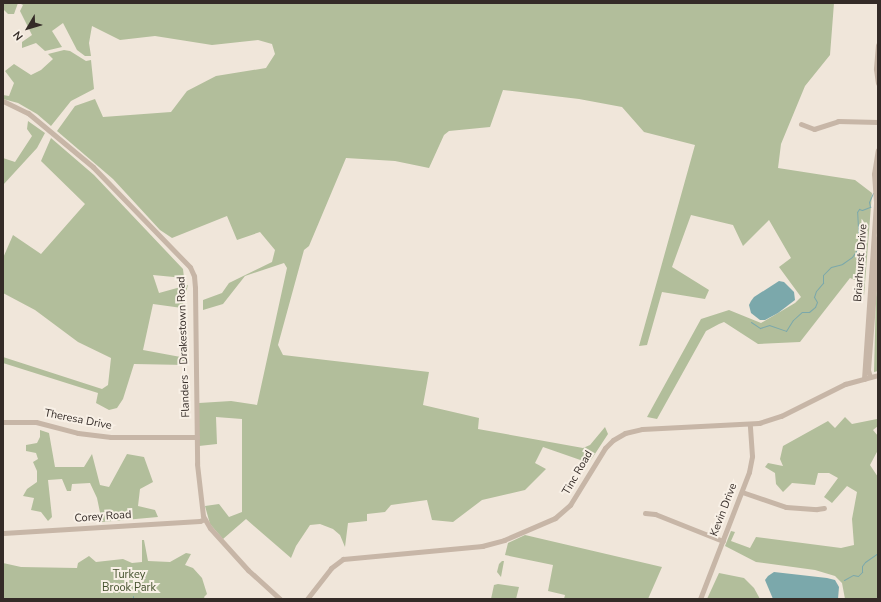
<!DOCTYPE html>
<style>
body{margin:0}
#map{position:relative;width:881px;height:602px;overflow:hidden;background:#f0e6da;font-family:"Nunito Sans",sans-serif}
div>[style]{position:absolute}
.green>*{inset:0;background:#b2be9b}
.water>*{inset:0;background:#7ba8ab}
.stream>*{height:1px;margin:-0.5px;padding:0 0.5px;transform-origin:0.5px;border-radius:0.5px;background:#7ba8ab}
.minor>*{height:5px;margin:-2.5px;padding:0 2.5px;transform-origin:2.5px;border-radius:2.5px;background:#c7b6a7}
span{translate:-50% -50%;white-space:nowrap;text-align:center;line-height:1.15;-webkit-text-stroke:4px #f8f0e6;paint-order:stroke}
.street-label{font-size:11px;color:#342b27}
.park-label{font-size:11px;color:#43502c}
.frame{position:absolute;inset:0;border:4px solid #342b27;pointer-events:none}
.north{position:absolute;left:8px;top:8px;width:40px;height:40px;-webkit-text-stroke:3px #f8f0e6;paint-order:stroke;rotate:232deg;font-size:11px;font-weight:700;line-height:16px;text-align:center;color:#342b27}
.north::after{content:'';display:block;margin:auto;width:14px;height:18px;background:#342b27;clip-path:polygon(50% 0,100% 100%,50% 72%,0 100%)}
</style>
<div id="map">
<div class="green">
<i style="clip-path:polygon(3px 3px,18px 3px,14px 14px,8px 14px,3px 9px)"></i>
<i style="clip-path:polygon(19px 3px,834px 3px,830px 55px,805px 86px,781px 144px,778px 168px,855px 180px,872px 193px,864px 296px,860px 282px,850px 278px,800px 342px,758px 344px,724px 322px,719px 324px,706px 331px,657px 419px,647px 417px,701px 319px,729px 310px,761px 323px,795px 303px,801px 297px,779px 267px,791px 258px,769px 220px,743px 246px,733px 225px,691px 215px,672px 267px,709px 290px,705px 299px,662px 292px,647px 345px,639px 346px,695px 145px,644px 132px,622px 107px,579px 99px,503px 90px,490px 127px,449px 131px,444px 135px,429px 168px,395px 161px,346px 158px,309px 246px,304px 250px,278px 345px,283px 355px,429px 372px,423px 405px,479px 418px,478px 429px,583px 448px,590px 445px,605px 427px,608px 434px,589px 463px,543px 447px,535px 463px,546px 469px,525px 490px,482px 500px,453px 522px,432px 520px,427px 500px,391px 505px,385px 512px,367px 514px,367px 521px,348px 523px,345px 547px,340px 535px,333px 529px,320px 524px,310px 525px,296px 546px,291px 558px,246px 519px,223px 539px,210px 524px,205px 506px,219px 504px,229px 517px,242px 512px,242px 419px,216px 417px,217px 444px,199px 446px,199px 403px,231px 401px,257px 405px,287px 268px,284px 263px,245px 276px,223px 304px,203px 310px,203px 300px,222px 293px,229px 283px,272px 262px,275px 250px,260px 232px,237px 240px,227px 216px,172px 238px,160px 230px,113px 179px,57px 131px,75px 106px,95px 99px,103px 117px,171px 112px,187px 91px,216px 76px,266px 68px,275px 54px,272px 44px,258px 40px,212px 45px,155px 36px,120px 40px,92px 26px,89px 43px,91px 56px,85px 56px,77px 50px,63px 23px,52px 31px,62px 47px,45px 51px,36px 43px,22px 48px,22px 42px,32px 35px,20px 11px,23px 5px)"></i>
<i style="clip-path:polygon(64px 50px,70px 51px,86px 61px,91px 60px,94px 89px,71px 101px,51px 126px,37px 114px,18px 103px,3px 99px,3px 95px,9px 96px,14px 83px,5px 71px,14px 64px,31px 75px,41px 70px,53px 59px,48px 54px)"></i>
<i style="clip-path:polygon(28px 121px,45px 133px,37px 148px,3px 185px,3px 158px,15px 162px,32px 136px,27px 129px)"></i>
<i style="clip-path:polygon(51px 138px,94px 175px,183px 269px,184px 278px,153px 275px,159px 293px,188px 285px,182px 308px,153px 304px,143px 350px,186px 358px,186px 365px,134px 364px,123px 399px,117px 408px,109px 410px,96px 403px,98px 393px,3px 363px,3px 357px,102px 389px,108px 385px,111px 358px,78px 342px,35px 310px,3px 293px,3px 258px,13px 235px,41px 254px,85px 204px,41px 161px)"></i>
<i style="clip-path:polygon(878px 282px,878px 371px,874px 372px,876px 297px)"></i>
<i style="clip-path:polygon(845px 417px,852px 424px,877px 419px,878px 422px,878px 426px,873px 430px,878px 436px,878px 450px,870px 465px,878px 477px,878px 599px,845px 599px,842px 583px,835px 576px,815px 570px,756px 562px,725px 546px,731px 531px,735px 532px,731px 541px,750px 548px,756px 537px,841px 548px,854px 545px,852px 519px,857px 492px,847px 486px,832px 503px,824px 497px,838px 478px,829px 473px,818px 473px,815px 485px,792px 483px,783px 492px,776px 484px,775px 473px,765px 467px,768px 463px,783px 466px,780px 459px,783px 446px,828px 421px,835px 428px)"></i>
<i style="clip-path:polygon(40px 430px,49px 433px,55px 467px,84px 467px,92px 454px,100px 485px,109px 487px,127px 454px,144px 457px,153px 482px,140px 489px,138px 506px,155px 510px,158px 517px,102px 522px,97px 498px,90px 483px,72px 484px,71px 491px,67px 491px,62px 479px,48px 480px,52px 517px,48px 521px,41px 512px,31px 510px,34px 498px,23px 496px,27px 489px,37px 482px,37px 471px,33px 462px,38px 459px,36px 453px,26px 451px,26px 445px,37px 443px,40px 437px)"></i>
<i style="clip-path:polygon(525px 535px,662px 567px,648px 599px,564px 599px,565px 595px,548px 591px,553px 565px,505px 555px,508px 543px)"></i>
<i style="clip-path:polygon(142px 540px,144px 540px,148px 561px,170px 562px,186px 553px,191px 554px,185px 565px,193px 568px,202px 578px,207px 594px,204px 597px,205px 599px,3px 599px,3px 563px,21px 567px,77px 568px,78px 563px,89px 556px,96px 562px,123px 559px,132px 563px,142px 562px)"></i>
<i style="clip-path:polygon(502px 561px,504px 561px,501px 577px,497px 572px,499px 564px)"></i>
<i style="clip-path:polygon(719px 573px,744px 578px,754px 588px,760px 599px,707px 599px)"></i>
<i style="clip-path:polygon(498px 584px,519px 587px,516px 599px,491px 599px,494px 585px)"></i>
</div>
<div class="water">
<i style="clip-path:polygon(779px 281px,784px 282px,794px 292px,795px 300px,778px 313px,765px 320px,760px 320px,751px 313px,749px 305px,751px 301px,754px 297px)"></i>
<i style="clip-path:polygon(774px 572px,827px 578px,835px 580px,839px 587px,838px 599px,773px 599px,765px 580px,768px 576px)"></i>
</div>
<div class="stream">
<i style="left:751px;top:322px;width:11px;rotate:34deg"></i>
<i style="left:760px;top:328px;width:9px;rotate:-18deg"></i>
<i style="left:769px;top:325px;width:18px;rotate:19deg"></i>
<i style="left:786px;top:331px;width:13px;rotate:-58deg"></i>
<i style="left:793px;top:320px;width:12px;rotate:-42deg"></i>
<i style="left:802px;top:312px;width:7px"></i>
<i style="left:809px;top:312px;width:8px;rotate:-40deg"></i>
<i style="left:815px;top:307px;width:5px;rotate:-68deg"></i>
<i style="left:817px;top:302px;width:6px;rotate:-121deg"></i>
<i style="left:814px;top:297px;width:6px;rotate:-72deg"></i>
<i style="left:816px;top:291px;width:11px;rotate:-49deg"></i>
<i style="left:823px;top:283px;width:8px;rotate:-90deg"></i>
<i style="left:823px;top:275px;width:11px;rotate:-45deg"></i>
<i style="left:831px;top:267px;width:11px;rotate:-15deg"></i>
<i style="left:842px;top:264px;width:12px;rotate:-35deg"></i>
<i style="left:852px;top:257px;width:12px;rotate:-55deg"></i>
<i style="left:859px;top:247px;width:35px;rotate:-93deg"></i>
<i style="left:857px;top:212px;width:4px;rotate:-56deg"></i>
<i style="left:859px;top:209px;width:3px;rotate:18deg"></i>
<i style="left:862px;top:210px;width:9px;rotate:-21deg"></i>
<i style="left:870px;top:207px;width:5px;rotate:-101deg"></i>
<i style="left:869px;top:202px;width:10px;rotate:-66deg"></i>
<i style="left:844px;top:580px;width:10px;rotate:-29deg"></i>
<i style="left:853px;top:575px;width:5px;rotate:11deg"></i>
<i style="left:858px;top:576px;width:6px;rotate:-45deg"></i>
<i style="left:862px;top:572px;width:6px;rotate:-90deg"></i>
<i style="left:862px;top:566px;width:5px;rotate:-53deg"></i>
<i style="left:865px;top:562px;width:16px;rotate:-35deg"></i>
<i style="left:133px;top:596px;width:3px;rotate:90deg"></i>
</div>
<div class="minor">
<i style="left:878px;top:45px;width:24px;rotate:95deg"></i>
<i style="left:876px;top:69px;width:14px;rotate:82deg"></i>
<i style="left:3px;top:101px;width:28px;rotate:26deg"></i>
<i style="left:28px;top:113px;width:85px;rotate:39.7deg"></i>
<i style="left:93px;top:167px;width:139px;rotate:45.9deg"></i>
<i style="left:190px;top:267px;width:10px;rotate:66deg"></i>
<i style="left:194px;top:276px;width:12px;rotate:85deg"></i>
<i style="left:195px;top:288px;width:176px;rotate:89.3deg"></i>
<i style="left:197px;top:464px;width:52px;rotate:83.4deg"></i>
<i style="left:203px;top:516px;width:14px;rotate:60deg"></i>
<i style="left:210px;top:528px;width:57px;rotate:47.9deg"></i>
<i style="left:248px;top:570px;width:43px;rotate:42.2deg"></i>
<i style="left:801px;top:124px;width:14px;rotate:21deg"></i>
<i style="left:814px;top:129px;width:25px;rotate:-18deg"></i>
<i style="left:838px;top:121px;width:40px;rotate:1.4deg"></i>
<i style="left:870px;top:377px;width:7px;rotate:-106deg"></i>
<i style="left:868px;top:370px;width:133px;rotate:-85.7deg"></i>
<i style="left:864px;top:379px;width:177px;rotate:-86.1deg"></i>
<i style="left:876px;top:202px;width:28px;rotate:-94deg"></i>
<i style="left:874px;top:174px;width:24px;rotate:-81deg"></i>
<i style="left:3px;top:422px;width:33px"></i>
<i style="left:36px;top:422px;width:43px;rotate:14.7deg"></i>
<i style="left:78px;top:433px;width:33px;rotate:7deg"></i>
<i style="left:111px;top:437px;width:86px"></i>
<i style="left:742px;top:492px;width:46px;rotate:18.8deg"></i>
<i style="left:786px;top:507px;width:31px;rotate:4deg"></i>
<i style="left:817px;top:509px;width:7px;rotate:-8deg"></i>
<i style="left:645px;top:513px;width:10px;rotate:6deg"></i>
<i style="left:655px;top:514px;width:73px;rotate:21.7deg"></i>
<i style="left:3px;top:533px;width:197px;rotate:-3.5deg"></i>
<i style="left:200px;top:521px;width:4px;rotate:-27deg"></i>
<i style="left:307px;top:599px;width:39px;rotate:-52deg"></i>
<i style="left:331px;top:568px;width:15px;rotate:-37deg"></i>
<i style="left:343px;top:559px;width:140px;rotate:-5.3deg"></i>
<i style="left:482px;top:546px;width:23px;rotate:-15deg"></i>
<i style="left:504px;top:540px;width:56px;rotate:-23.3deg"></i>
<i style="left:555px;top:518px;width:20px;rotate:-41deg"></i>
<i style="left:570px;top:505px;width:67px;rotate:-58.4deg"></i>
<i style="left:605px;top:448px;width:11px;rotate:-45deg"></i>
<i style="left:613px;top:440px;width:14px;rotate:-30deg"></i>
<i style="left:625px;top:433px;width:17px;rotate:-13deg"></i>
<i style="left:642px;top:429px;width:117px;rotate:-2.9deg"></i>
<i style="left:759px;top:423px;width:23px;rotate:-18deg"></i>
<i style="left:781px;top:416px;width:72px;rotate:-26.6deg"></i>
<i style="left:845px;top:384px;width:34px;rotate:-15deg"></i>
<i style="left:700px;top:599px;width:136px;rotate:-68.9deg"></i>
<i style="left:749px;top:472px;width:16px;rotate:-79deg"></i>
<i style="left:752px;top:456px;width:32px;rotate:-94deg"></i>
</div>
<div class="street-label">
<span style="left:861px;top:263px;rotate:-86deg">Briarhurst Drive</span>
<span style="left:184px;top:347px;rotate:-92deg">Flanders - Drakestown Road</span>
<span style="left:78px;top:420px;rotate:11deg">Theresa Drive</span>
<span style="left:578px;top:473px;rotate:-60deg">Tinc Road</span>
<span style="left:724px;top:510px;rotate:-69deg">Kevin Drive</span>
<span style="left:103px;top:517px;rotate:-4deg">Corey Road</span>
</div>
<div class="park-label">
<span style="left:129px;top:582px">Turkey<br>Brook Park</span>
</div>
<div class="frame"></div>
<div class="north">N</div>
</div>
